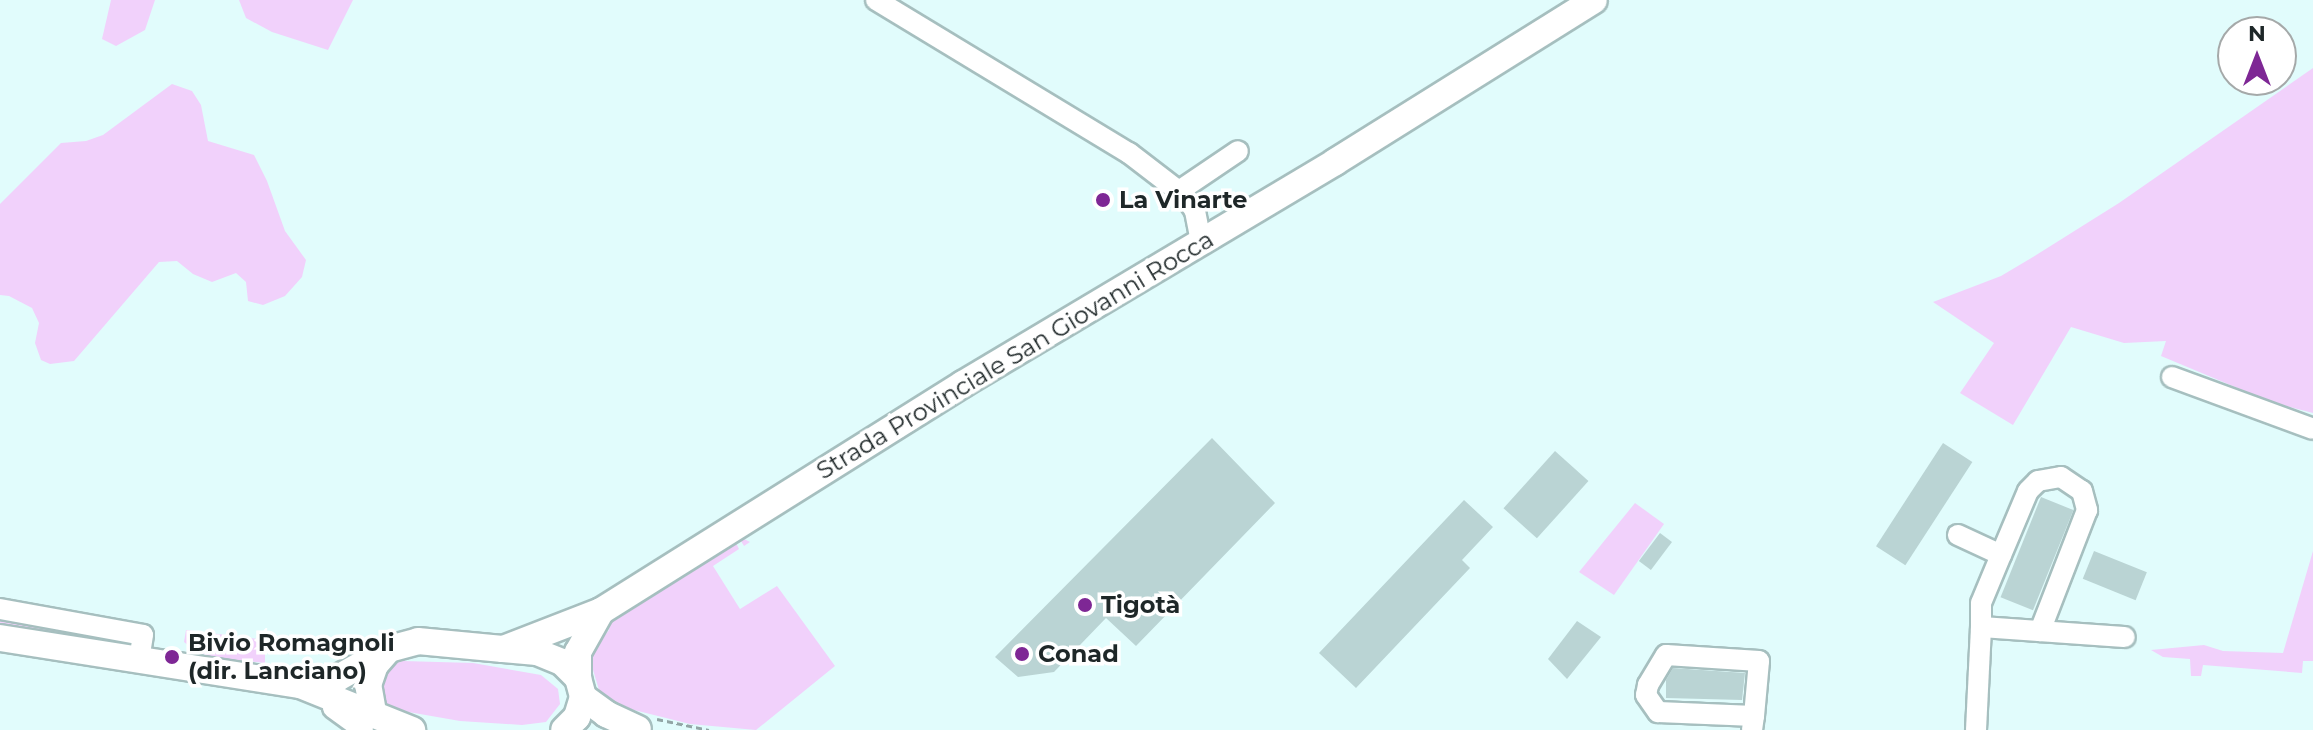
<!DOCTYPE html>
<meta charset="utf-8">
<style>
body{margin:0}
#map{position:relative;width:2313px;height:730px;overflow:hidden;background:#e1fcfc;font-family:Montserrat,sans-serif}
div>[style]{position:absolute}
.green>*{inset:0;background:#f1d1fb}
.building>*{inset:0;background:#bad4d4;transform-origin:0 0}
.path>*{height:3px;margin-top:-1.5px;transform-origin:0;background:repeating-linear-gradient(90deg,#92a6a6 0 6px,transparent 0 10px)}
.roads{filter:drop-shadow(2px 0 #a6bfbf) drop-shadow(-2px 0 #a6bfbf) drop-shadow(0 2px #a6bfbf) drop-shadow(0 -2px #a6bfbf)}
.minor>*{height:20px;margin:-10px;padding:0 10px;transform-origin:10px;border-radius:10px;background:#fff}
.major>*{height:26px;margin:-13px;padding:0 13px;transform-origin:13px;border-radius:13px;background:#fff}
.dots>*{width:22px;height:22px;translate:-50% -50%;box-sizing:border-box;border:4px solid #fff;border-radius:50%}
span{translate:-50% -50%;white-space:nowrap;text-align:center;line-height:1.15;-webkit-text-stroke:7px #fff;paint-order:stroke}
.poi-label{font-size:24px;color:#1e2728;font-weight:700}
.left{translate:0 -50%;text-align:left}
.street-label{font-size:24px;color:#1e2728}
.north{position:absolute;left:2217px;top:16px;width:80px;height:80px;box-sizing:border-box;background:#fff;border:2px solid #a5a9a9;border-radius:50%;rotate:0deg;font-size:22px;font-weight:700;line-height:32px;text-align:center;color:#1e2728}
.north::after{content:'';display:block;margin:auto;width:28px;height:36px;background:#7e2795;clip-path:polygon(50% 0,100% 100%,50% 72%,0 100%)}
</style>
<div id="map">
<div class="green">
<i style="clip-path:polygon(111px 0,155px 0,145px 30px,116px 46px,102px 39px)"></i>
<i style="clip-path:polygon(239px 0,353px 0,328px 50px,272px 32px,246px 18px)"></i>
<i style="clip-path:polygon(2313px 68px,2313px 413px,2271px 402px,2161px 356px,2166px 341px,2124px 343px,2071px 327px,2013px 425px,1960px 393px,1994px 343px,1933px 302px,2001px 276px,2033px 257px,2119px 203px)"></i>
<i style="clip-path:polygon(172px 84px,192px 91px,201px 105px,208px 141px,254px 155px,267px 181px,285px 231px,306px 260px,302px 277px,285px 296px,263px 305px,248px 301px,246px 282px,236px 273px,212px 282px,193px 274px,177px 261px,159px 262px,74px 361px,50px 364px,41px 360px,35px 343px,39px 323px,32px 308px,9px 296px,0 295px,0 204px,61px 143px,86px 141px,103px 135px)"></i>
<i style="clip-path:polygon(1635px 503px,1664px 524px,1614px 595px,1579px 572px)"></i>
<i style="clip-path:polygon(738px 536px,750px 542px,744px 546px,741px 541px,736px 543px,739px 549px,713px 566px,740px 609px,777px 586px,835px 666px,756px 730px,690px 724px,634px 710px,614px 703px,599px 690px,591px 663px,593px 650px,609px 630px,605px 624px)"></i>
<i style="clip-path:polygon(2313px 551px,2313px 661px,2303px 661px,2302px 673px,2203px 665px,2201px 676px,2191px 676px,2190px 659px,2163px 657px,2151px 650px,2204px 645px,2223px 651px,2283px 653px)"></i>
<i style="clip-path:polygon(0 613px,117px 638px,113px 648px,0 627px)"></i>
<i style="clip-path:polygon(186px 630px,265px 640px,265px 663px,211px 657px,194px 650px,184px 642px)"></i>
<i style="clip-path:polygon(403px 661px,473px 663px,541px 675px,558px 689px,560px 704px,546px 722px,522px 725px,460px 721px,397px 710px,385px 704px,377px 685px,392px 663px)"></i>
</div>
<div class="building">
<i style="clip-path:polygon(1212px 438px,1275px 503px,1136px 646px,1106px 618px,1054px 672px,1018px 677px,995px 657px)"></i>
<i style="left:1943px;top:443px;width:35px;height:123px;rotate:33deg"></i>
<i style="left:1555px;top:451px;width:45px;height:77px;rotate:42deg"></i>
<i style="left:2041px;top:497px;width:35px;height:108px;rotate:22deg"></i>
<i style="clip-path:polygon(1464px 500px,1493px 527px,1462px 560px,1470px 568px,1356px 688px,1319px 653px)"></i>
<i style="left:1660px;top:533px;width:15px;height:35px;rotate:37deg"></i>
<i style="left:2094px;top:551px;width:57px;height:30px;rotate:22deg"></i>
<i style="clip-path:polygon(1577px 621px,1601px 637px,1567px 679px,1548px 659px)"></i>
<i style="clip-path:polygon(1673px 668px,1745px 673px,1742px 700px,1666px 698px,1666px 680px)"></i>
</div>
<div class="path">
<i style="left:657px;top:719px;width:53px;rotate:11.9deg"></i>
</div>
<div class="roads">
<div class="minor">
<i style="left:876px;top:0;width:296px;rotate:31.2deg"></i>
<i style="left:1129px;top:153px;width:71px;rotate:37.5deg"></i>
<i style="left:1185px;top:196px;width:18px;rotate:56deg"></i>
<i style="left:1195px;top:211px;width:32px;rotate:79deg"></i>
<i style="left:1179px;top:191px;width:71px;rotate:-34.1deg"></i>
<i style="left:2172px;top:377px;width:150px;rotate:20.2deg"></i>
<i style="left:1958px;top:535px;width:47px;rotate:24.9deg"></i>
<i style="left:2001px;top:555px;width:52px;rotate:112.6deg"></i>
<i style="left:1981px;top:603px;width:24px;rotate:90deg"></i>
<i style="left:2001px;top:555px;width:69px;rotate:-67.1deg"></i>
<i style="left:2028px;top:491px;width:14px;rotate:-45deg"></i>
<i style="left:2038px;top:481px;width:23px;rotate:-10deg"></i>
<i style="left:2061px;top:477px;width:25px;rotate:34deg"></i>
<i style="left:2082px;top:491px;width:20px;rotate:75deg"></i>
<i style="left:2087px;top:510px;width:130px;rotate:111.2deg"></i>
<i style="left:0;top:609px;width:145px;rotate:10.3deg"></i>
<i style="left:143px;top:635px;width:26px;rotate:99deg"></i>
<i style="left:333px;top:708px;width:37px;rotate:36deg"></i>
<i style="left:1752px;top:730px;width:14px;rotate:-82deg"></i>
<i style="left:1754px;top:716px;width:55px;rotate:-84.8deg"></i>
<i style="left:1759px;top:661px;width:93px;rotate:-176.3deg"></i>
<i style="left:1666px;top:655px;width:35px;rotate:121deg"></i>
<i style="left:1648px;top:685px;width:10px;rotate:101deg"></i>
<i style="left:1646px;top:695px;width:21px;rotate:55deg"></i>
<i style="left:1658px;top:712px;width:96px;rotate:2.4deg"></i>
<i style="left:1976px;top:730px;width:103px;rotate:-87.2deg"></i>
<i style="left:1981px;top:627px;width:144px;rotate:4deg"></i>
</div>
<div class="major">
<i style="left:0;top:638px;width:304px;rotate:8.9deg"></i>
<i style="left:300px;top:685px;width:121px;rotate:21.9deg"></i>
<i style="left:503px;top:649px;width:105px;rotate:-21.2deg"></i>
<i style="left:601px;top:611px;width:427px;rotate:-32.1deg"></i>
<i style="left:963px;top:384px;width:433px;rotate:-30.8deg"></i>
<i style="left:1335px;top:162px;width:305px;rotate:-32deg"></i>
<i style="left:578px;top:678px;width:26px;rotate:-90deg"></i>
<i style="left:578px;top:652px;width:47px;rotate:-60.7deg"></i>
<i style="left:303px;top:685px;width:34px;rotate:-10deg"></i>
<i style="left:336px;top:679px;width:55px;rotate:-29.4deg"></i>
<i style="left:583px;top:697px;width:29px;rotate:36deg"></i>
<i style="left:606px;top:714px;width:35px;rotate:25deg"></i>
<i style="left:373px;top:712px;width:27px;rotate:-100deg"></i>
<i style="left:368px;top:685px;width:21px;rotate:-71deg"></i>
<i style="left:375px;top:665px;width:21px;rotate:-49deg"></i>
<i style="left:389px;top:649px;width:30px;rotate:-15deg"></i>
<i style="left:418px;top:641px;width:85px;rotate:5.4deg"></i>
<i style="left:503px;top:649px;width:34px;rotate:5deg"></i>
<i style="left:537px;top:652px;width:27px;rotate:22deg"></i>
<i style="left:562px;top:662px;width:23px;rotate:45deg"></i>
<i style="left:578px;top:678px;width:20px;rotate:75deg"></i>
<i style="left:583px;top:697px;width:21px;rotate:107deg"></i>
<i style="left:577px;top:717px;width:18px;rotate:135deg"></i>
</div>
</div>
<div class="dots">
<i style="left:1103px;top:200px;background:#7e2795"></i>
<i style="left:1085px;top:605px;background:#7e2795"></i>
<i style="left:1022px;top:654px;background:#7e2795"></i>
<i style="left:172px;top:657px;background:#7e2795"></i>
</div>
<div class="poi-label">
<span class="left" style="left:1119px;top:200px">La Vinarte</span>
<span class="left" style="left:1101px;top:605px">Tigotà</span>
<span class="left" style="left:188px;top:657px">Bivio Romagnoli<br>(dir. Lanciano)</span>
<span class="left" style="left:1038px;top:654px">Conad</span>
</div>
<div class="street-label">
<span style="left:1015px;top:355px;rotate:-31deg">Strada Provinciale San Giovanni Rocca</span>
</div>
<div class="north">N</div>
</div>
